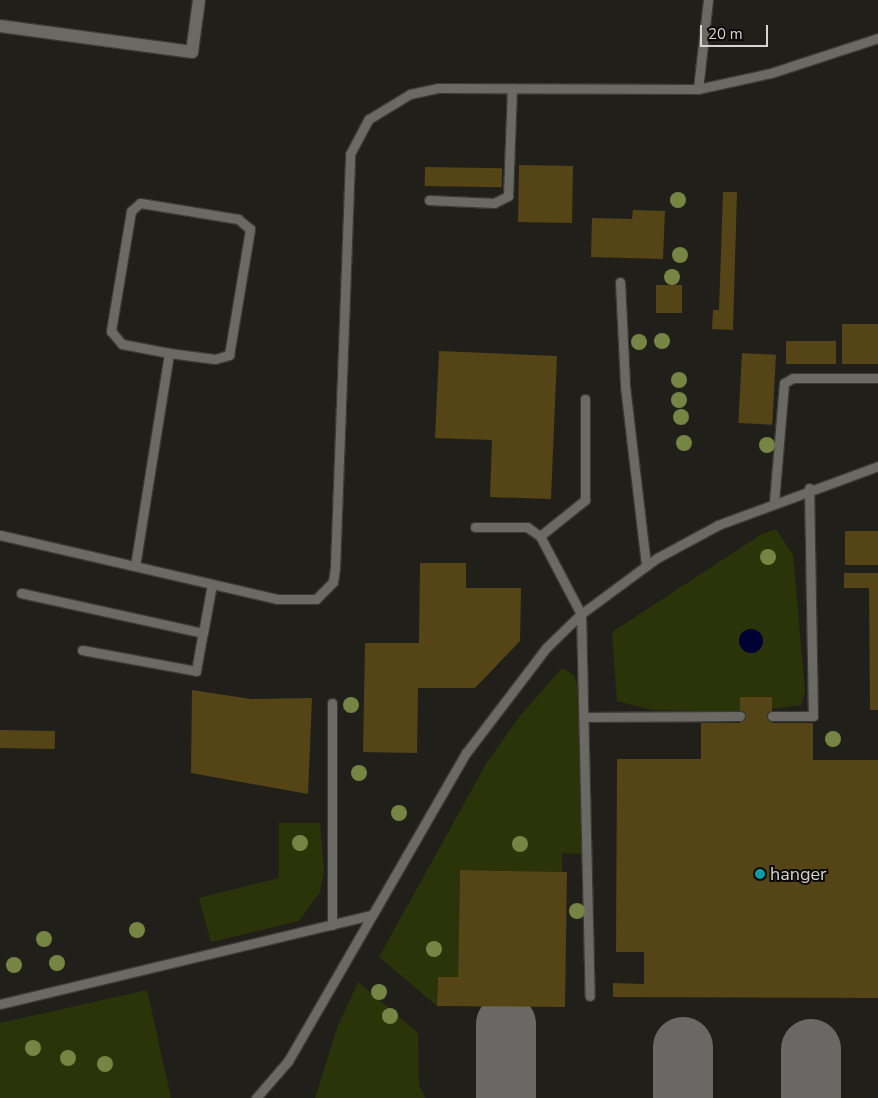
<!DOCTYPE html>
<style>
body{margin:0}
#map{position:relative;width:878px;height:1098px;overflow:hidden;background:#211f1a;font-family:"Nunito Sans",sans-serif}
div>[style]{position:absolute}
.green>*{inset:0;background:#2b3409}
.water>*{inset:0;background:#000034}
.round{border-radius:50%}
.taxiway>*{height:60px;margin:-30px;padding:0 30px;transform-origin:30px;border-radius:30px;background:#6a6864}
.building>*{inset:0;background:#554516;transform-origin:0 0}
.roads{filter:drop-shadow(1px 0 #3b3a36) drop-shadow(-1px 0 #3b3a36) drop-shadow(0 1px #3b3a36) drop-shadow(0 -1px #3b3a36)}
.lane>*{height:9px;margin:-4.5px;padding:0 4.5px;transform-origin:4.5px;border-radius:4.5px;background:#6b6963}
.street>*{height:12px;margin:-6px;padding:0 6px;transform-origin:6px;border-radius:6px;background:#6b6963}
.trees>*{width:16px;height:16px;margin:-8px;border-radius:50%;background:#768444}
.dots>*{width:14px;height:14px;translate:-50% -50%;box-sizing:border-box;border:2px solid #0a0907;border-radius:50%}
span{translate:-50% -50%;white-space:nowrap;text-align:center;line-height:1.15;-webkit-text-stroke:4px #0a0907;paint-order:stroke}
.poi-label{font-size:18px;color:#d5d4d1}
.left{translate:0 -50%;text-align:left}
.scale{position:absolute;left:700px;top:25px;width:68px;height:22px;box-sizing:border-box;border:2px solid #d5d4d1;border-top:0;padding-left:6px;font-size:15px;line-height:18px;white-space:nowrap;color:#d5d4d1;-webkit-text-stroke:4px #0a0907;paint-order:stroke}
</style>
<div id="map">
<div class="green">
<i style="clip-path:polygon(776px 529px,793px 555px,805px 691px,801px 705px,772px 709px,740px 697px,740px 712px,652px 710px,617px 701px,612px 632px,762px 534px)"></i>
<i style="clip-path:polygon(562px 668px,574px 675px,579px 692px,582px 854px,562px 853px,562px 872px,460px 870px,458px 977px,438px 977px,437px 1006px,379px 957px,486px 764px,520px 716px)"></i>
<i style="clip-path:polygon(279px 823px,320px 823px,324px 872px,320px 892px,299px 921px,211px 942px,199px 898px,279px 878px)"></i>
<i style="clip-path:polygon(358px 982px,418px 1033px,419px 1085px,425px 1098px,315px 1098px,337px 1028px)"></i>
<i style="clip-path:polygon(147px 990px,171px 1098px,0 1098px,0 1023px)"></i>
</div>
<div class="water">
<i class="round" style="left:739px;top:629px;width:24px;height:24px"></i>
</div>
<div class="taxiway">
<i style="left:506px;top:1098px;width:74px;rotate:-90deg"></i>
<i style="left:683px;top:1098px;width:51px;rotate:-90deg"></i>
<i style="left:811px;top:1098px;width:49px;rotate:-90deg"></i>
</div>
<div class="building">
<i style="left:519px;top:165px;width:54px;height:57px;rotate:1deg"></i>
<i style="left:425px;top:167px;width:77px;height:19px;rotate:1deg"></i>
<i style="clip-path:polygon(723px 192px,737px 192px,733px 330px,712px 329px,713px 310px,719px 310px)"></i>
<i style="clip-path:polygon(633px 210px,665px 211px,663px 259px,591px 257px,592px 218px,632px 219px)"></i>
<i style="left:682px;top:285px;width:28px;height:26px;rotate:90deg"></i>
<i style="left:842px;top:324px;width:36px;height:40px"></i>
<i style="left:786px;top:341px;width:50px;height:23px"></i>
<i style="clip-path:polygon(439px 351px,557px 356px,551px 499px,490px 497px,492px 440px,435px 438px)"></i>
<i style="left:742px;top:353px;width:34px;height:70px;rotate:3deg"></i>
<i style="left:845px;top:531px;width:33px;height:34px"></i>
<i style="clip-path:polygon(420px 563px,466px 563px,466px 588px,521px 588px,520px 641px,475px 688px,418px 688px,417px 753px,363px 752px,365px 643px,419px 643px)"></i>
<i style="clip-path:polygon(844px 573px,878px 573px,878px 710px,870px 710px,869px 588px,844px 588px)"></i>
<i style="clip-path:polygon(192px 690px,251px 699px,312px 698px,308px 794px,191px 773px)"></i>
<i style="clip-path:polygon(740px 697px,772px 697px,772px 723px,813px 723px,813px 760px,878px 760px,878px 998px,613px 997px,613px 983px,644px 984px,644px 952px,616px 952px,617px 759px,701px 759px,701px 723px,740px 723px)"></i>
<i style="left:0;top:730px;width:55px;height:18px;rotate:1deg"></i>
<i style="clip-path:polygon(460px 870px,567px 872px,565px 1007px,437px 1006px,438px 977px,458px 977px)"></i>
</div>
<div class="roads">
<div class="lane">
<i style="left:698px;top:89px;width:90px;rotate:-83.6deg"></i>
<i style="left:429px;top:200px;width:65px;rotate:2.6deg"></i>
<i style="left:494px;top:203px;width:16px;rotate:-27deg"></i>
<i style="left:508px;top:196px;width:108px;rotate:-87.9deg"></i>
<i style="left:620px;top:282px;width:104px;rotate:87.2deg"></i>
<i style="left:625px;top:386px;width:181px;rotate:83.3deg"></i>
<i style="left:774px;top:502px;width:119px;rotate:-85.2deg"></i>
<i style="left:784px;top:383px;width:10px;rotate:-29deg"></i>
<i style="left:793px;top:378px;width:85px"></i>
<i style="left:475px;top:527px;width:52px"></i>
<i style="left:527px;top:527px;width:16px;rotate:35deg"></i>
<i style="left:540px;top:536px;width:88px;rotate:62.3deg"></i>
<i style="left:581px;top:614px;width:382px;rotate:88.7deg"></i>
<i style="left:0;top:535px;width:284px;rotate:13deg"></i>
<i style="left:277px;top:599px;width:39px"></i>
<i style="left:316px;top:599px;width:24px;rotate:-45deg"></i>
<i style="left:333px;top:582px;width:14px;rotate:-82deg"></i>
<i style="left:335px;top:568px;width:414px;rotate:-87.9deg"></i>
<i style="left:350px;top:154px;width:40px;rotate:-62deg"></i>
<i style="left:369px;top:119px;width:48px;rotate:-31.4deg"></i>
<i style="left:410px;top:94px;width:29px;rotate:-12deg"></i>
<i style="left:438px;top:88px;width:260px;rotate:0.2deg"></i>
<i style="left:698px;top:89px;width:75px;rotate:-12.4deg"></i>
<i style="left:771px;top:73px;width:113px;rotate:-18.1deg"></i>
<i style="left:540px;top:536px;width:58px;rotate:-38.7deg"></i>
<i style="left:585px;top:500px;width:101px;rotate:-90deg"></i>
<i style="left:135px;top:566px;width:216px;rotate:-80.9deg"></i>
<i style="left:169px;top:353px;width:46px;rotate:7.4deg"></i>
<i style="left:215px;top:359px;width:15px;rotate:-16deg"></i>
<i style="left:229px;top:355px;width:128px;rotate:-80.5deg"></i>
<i style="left:250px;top:229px;width:16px;rotate:-140deg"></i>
<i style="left:238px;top:219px;width:99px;rotate:-170.7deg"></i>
<i style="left:140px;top:203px;width:12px;rotate:138deg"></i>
<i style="left:131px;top:211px;width:122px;rotate:99.5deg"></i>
<i style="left:111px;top:331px;width:17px;rotate:50deg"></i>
<i style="left:122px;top:344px;width:48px;rotate:10.8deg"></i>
<i style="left:21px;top:593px;width:186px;rotate:12.4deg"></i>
<i style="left:203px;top:633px;width:50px;rotate:-79.6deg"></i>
<i style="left:82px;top:650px;width:116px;rotate:10.4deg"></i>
<i style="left:196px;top:671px;width:39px;rotate:-80deg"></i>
<i style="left:772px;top:716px;width:41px"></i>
<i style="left:813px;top:716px;width:228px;rotate:-91deg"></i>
<i style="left:584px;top:717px;width:156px;rotate:-0.4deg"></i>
<i style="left:332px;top:925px;width:222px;rotate:-90deg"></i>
<i style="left:0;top:1004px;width:381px;rotate:-13.5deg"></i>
<i style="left:256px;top:1098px;width:49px;rotate:-49.1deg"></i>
<i style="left:288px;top:1061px;width:356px;rotate:-60deg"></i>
<i style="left:466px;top:753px;width:132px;rotate:-52.7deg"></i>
<i style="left:546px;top:648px;width:49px;rotate:-44.2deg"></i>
<i style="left:581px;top:614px;width:94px;rotate:-36.4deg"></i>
<i style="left:657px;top:558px;width:69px;rotate:-28.4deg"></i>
<i style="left:718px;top:525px;width:171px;rotate:-20.2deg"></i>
</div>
<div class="street">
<i style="left:0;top:26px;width:194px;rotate:7.7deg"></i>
<i style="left:192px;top:52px;width:52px;rotate:-82.3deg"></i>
</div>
</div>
<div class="trees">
<i style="left:678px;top:200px"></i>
<i style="left:680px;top:255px"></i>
<i style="left:672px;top:277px"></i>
<i style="left:662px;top:341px"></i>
<i style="left:639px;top:342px"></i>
<i style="left:679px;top:380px"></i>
<i style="left:679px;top:400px"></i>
<i style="left:681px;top:417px"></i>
<i style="left:684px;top:443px"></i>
<i style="left:767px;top:445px"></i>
<i style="left:768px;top:557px"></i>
<i style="left:351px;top:705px"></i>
<i style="left:833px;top:739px"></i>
<i style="left:359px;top:773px"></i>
<i style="left:399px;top:813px"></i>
<i style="left:300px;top:843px"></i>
<i style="left:520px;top:844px"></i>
<i style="left:577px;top:911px"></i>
<i style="left:137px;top:930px"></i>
<i style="left:44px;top:939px"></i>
<i style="left:434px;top:949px"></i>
<i style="left:57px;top:963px"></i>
<i style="left:14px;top:965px"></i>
<i style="left:379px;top:992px"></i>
<i style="left:390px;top:1016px"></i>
<i style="left:33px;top:1048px"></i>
<i style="left:68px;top:1058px"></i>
<i style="left:105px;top:1064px"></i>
</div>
<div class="dots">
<i style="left:760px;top:874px;background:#0f9aa8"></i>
</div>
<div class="poi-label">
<span class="left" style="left:770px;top:874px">hanger</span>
</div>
<div class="scale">20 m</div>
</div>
